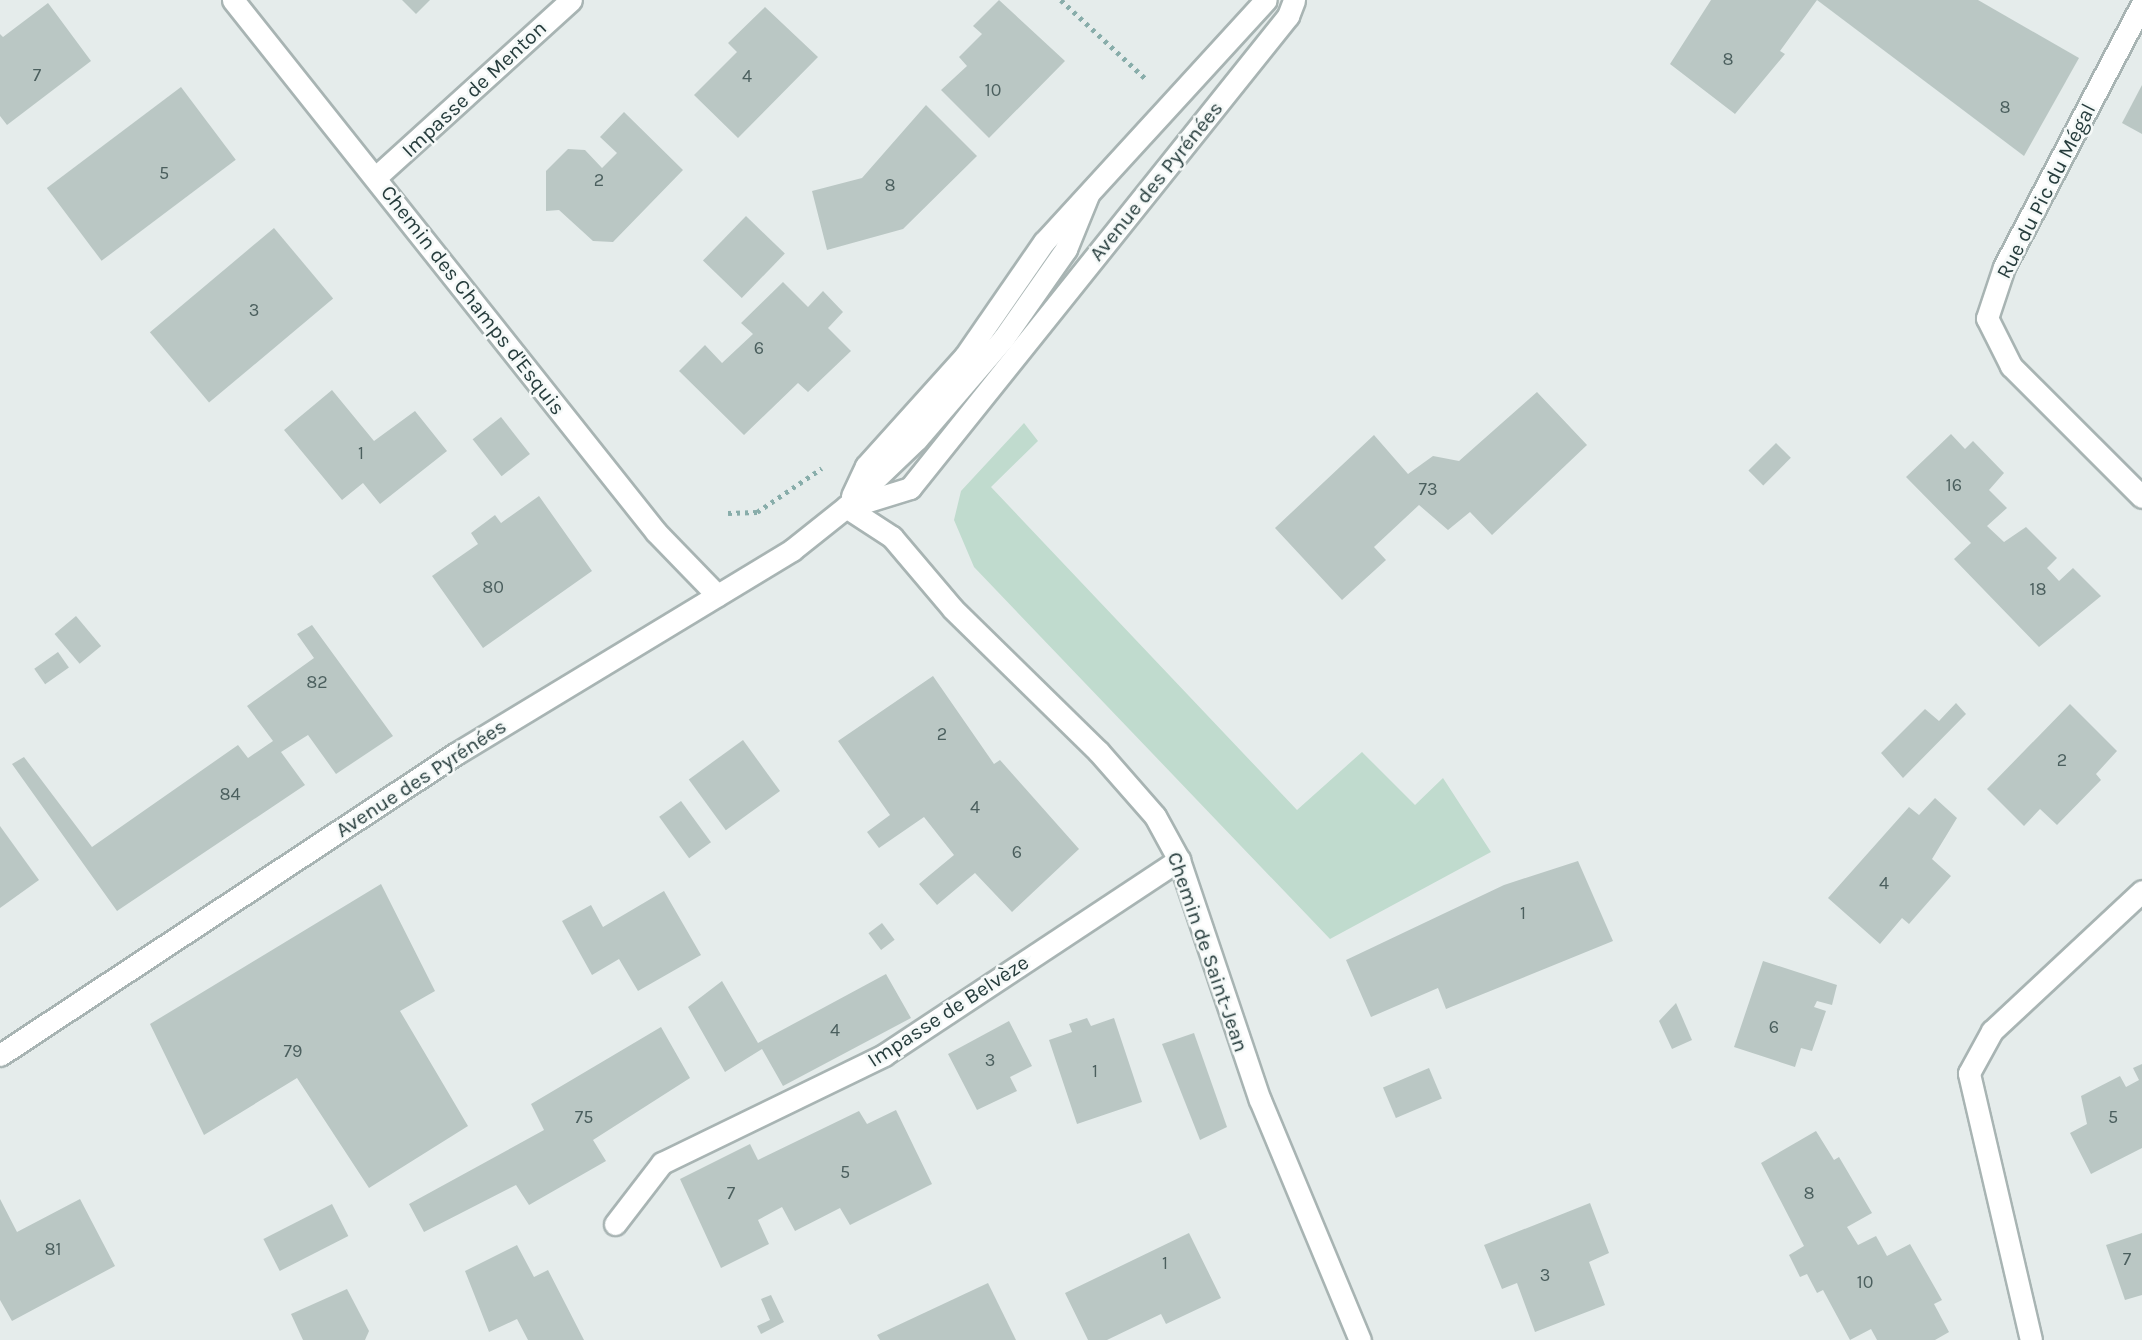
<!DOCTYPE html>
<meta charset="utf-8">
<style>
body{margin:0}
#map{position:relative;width:2142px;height:1340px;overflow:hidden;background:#e5eceb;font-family:Karla,sans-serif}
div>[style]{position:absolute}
.green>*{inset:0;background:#c0dbce}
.building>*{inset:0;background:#bac7c4;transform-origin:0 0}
.path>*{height:4.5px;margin-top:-2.25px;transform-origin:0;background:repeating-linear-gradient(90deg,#88adaa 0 3.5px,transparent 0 8.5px)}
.roads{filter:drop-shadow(2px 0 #a8b4b3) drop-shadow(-2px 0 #a8b4b3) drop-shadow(0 2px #a8b4b3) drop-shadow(0 -2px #a8b4b3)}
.street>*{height:21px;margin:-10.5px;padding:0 10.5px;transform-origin:10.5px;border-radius:10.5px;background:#fff}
.secondary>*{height:21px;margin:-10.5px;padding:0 10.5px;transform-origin:10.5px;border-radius:10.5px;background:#fff}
span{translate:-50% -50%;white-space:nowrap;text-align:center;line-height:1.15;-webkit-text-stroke:5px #f5f9f8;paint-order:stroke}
.number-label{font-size:18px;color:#4b5f5e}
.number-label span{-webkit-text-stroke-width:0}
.street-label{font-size:21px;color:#263c3c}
</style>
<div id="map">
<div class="green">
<i style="clip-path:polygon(1024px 423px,1038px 441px,991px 487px,1297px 810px,1362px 752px,1415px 805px,1443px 778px,1491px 852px,1330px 939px,974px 567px,954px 520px,961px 491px)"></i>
</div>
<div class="building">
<i style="clip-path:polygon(402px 0,430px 0,416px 14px)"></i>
<i style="clip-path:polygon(999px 0,1065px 61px,989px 138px,941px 90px,967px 66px,959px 57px,982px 34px,973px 26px)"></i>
<i style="clip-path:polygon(1711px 0,1817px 0,1780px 51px,1785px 54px,1735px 114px,1670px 64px)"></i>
<i style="clip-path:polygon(1817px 0,1978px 0,2079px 58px,2024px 156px)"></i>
<i style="clip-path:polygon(48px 3px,91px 61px,7px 125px,0 116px,0 34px,3px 37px)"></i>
<i style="clip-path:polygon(765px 7px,818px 57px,738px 138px,694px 95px,737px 52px,728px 43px)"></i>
<i style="clip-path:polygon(2142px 85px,2142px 134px,2122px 123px)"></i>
<i style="left:181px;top:87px;width:91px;height:168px;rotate:53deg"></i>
<i style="clip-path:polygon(926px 105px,977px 156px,903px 229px,827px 250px,812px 191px,862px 178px)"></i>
<i style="clip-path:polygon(624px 112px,683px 170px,613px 242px,593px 241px,559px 210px,546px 211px,546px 171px,568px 149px,585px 150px,602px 168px,617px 153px,600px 137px)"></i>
<i style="left:746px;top:216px;width:54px;height:62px;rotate:44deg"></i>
<i style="left:274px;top:228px;width:92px;height:162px;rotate:50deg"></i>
<i style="clip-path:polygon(783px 282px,808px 307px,823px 291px,843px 312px,828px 328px,851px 351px,808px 392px,798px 383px,744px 435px,679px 371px,705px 345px,722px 363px,753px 334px,741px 323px)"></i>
<i style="clip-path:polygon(332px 390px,374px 441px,415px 411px,447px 451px,380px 504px,363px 483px,342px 500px,284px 430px)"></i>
<i style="clip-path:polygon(1537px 392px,1587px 445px,1492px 535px,1470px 512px,1448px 530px,1419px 505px,1374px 547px,1386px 560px,1342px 600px,1275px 528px,1374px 435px,1408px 474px,1433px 456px,1459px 461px)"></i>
<i style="left:501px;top:417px;width:47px;height:36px;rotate:52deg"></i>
<i style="clip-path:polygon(1951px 434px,1965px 449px,1973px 441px,2004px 473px,1989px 490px,2007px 508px,1987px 526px,2004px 542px,2026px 527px,2057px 558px,2047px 568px,2059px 581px,2073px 568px,2101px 596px,2039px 647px,1954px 559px,1971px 543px,1906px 477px)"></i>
<i style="left:1776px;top:443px;width:21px;height:39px;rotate:45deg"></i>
<i style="clip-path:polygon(539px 496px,592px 571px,483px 648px,432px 576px,478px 544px,471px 533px,495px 515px,501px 523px)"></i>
<i style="left:76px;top:616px;width:39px;height:28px;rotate:50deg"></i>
<i style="clip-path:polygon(312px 625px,393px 736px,336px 774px,308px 735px,281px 752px,305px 785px,117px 911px,12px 764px,24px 757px,92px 847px,238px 745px,248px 758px,273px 741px,247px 706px,314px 658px,297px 634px)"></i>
<i style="left:58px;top:652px;width:19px;height:29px;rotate:55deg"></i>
<i style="clip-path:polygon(933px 676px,994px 764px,1000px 760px,1079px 849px,1012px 912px,975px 873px,937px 905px,919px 884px,954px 855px,924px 817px,879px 848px,867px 832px,890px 815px,838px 741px)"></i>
<i style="clip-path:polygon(1956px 703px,1966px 714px,1903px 778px,1881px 753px,1925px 709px,1939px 721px)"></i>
<i style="clip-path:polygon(2070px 704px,2117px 751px,2096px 774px,2101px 780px,2057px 825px,2040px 809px,2024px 826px,1987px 789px)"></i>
<i style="left:743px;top:740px;width:63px;height:67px;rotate:54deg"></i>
<i style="clip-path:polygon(1935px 798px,1957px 818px,1932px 859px,1951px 876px,1909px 924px,1902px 918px,1880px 944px,1828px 898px,1909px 807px,1919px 815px)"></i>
<i style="left:681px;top:801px;width:51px;height:27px;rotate:54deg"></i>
<i style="clip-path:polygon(0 826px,39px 880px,0 908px)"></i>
<i style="clip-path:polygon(1578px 861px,1613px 941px,1446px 1009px,1438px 988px,1371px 1017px,1346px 960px,1504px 885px)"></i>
<i style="clip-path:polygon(381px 884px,435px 991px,400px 1011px,468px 1126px,369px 1188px,297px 1078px,204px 1135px,150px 1024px)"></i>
<i style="clip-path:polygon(664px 891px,701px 955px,638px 991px,619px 959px,592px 975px,562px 921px,591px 905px,603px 927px)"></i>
<i style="left:882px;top:923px;width:21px;height:17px;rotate:53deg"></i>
<i style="clip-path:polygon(1763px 961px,1837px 985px,1832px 1005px,1817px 1001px,1814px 1007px,1826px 1011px,1812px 1051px,1801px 1048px,1795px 1067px,1734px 1047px)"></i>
<i style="clip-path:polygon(886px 974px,911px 1018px,783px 1086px,762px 1049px,725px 1072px,688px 1007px,722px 981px,758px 1043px)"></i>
<i style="clip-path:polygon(1676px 1003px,1692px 1040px,1672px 1049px,1659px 1021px)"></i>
<i style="clip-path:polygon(1087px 1018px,1091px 1026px,1114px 1018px,1142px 1102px,1077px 1124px,1049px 1040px,1072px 1032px,1069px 1024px)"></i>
<i style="clip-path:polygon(1009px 1021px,1032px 1066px,1010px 1077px,1017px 1091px,977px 1110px,948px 1054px)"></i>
<i style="clip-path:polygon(661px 1027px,690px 1078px,593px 1140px,606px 1161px,529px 1205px,516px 1185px,424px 1232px,409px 1204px,544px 1130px,531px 1104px)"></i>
<i style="clip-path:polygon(1194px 1033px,1227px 1127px,1200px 1140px,1162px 1044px)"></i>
<i style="clip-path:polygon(2142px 1064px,2142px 1148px,2091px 1174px,2070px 1133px,2087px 1124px,2081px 1096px,2120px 1076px,2126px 1087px,2139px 1080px,2133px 1068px)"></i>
<i style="left:1429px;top:1068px;width:33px;height:50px;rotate:67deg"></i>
<i style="clip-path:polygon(896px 1110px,932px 1184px,850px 1225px,840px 1208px,795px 1231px,782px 1207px,758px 1220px,769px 1244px,721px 1268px,680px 1179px,750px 1144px,758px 1160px,859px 1111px,867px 1124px)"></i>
<i style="clip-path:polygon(1816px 1131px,1834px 1160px,1839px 1157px,1872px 1213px,1847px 1227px,1858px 1245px,1876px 1236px,1887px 1256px,1910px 1244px,1942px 1300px,1934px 1304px,1949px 1332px,1935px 1340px,1877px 1340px,1871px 1329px,1850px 1340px,1823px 1290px,1817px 1293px,1807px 1274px,1800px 1277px,1789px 1255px,1804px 1246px,1761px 1163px)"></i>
<i style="clip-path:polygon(0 1199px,17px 1232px,80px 1199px,115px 1266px,12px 1321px,0 1300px)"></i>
<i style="clip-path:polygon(1590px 1203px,1609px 1253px,1589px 1262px,1605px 1305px,1535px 1332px,1517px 1283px,1502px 1289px,1484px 1245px)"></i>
<i style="left:332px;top:1204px;width:36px;height:77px;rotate:63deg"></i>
<i style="clip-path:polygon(1189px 1233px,1221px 1298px,1166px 1324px,1161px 1314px,1107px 1340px,1088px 1340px,1065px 1293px)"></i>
<i style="clip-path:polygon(2142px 1233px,2142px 1295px,2125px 1300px,2106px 1245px)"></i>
<i style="clip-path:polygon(517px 1245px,534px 1277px,548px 1270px,584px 1340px,528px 1340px,517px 1319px,489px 1332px,465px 1271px)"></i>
<i style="clip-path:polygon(988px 1283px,1016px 1340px,880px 1340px,877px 1335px)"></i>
<i style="clip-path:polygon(347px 1289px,369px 1331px,365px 1340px,303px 1340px,291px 1314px)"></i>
<i style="clip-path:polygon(771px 1295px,784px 1322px,761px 1334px,757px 1326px,770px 1320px,761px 1299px)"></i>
</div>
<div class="path">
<i style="left:1061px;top:0;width:116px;rotate:42.9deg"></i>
<i style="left:728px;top:513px;width:29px;rotate:-2deg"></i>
<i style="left:757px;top:512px;width:78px;rotate:-34.1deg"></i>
</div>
<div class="roads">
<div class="street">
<i style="left:2142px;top:4px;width:297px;rotate:117.7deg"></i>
<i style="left:2004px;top:267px;width:54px;rotate:108.4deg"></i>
<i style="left:1987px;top:318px;width:54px;rotate:63.4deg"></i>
<i style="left:2011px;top:366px;width:185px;rotate:45deg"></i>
<i style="left:376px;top:177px;width:263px;rotate:-42.2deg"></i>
<i style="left:615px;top:1224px;width:77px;rotate:-52.4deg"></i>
<i style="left:662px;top:1163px;width:247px;rotate:-25.9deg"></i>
<i style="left:884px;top:1055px;width:354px;rotate:-33.5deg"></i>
<i style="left:2031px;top:1340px;width:274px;rotate:-103.1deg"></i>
<i style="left:1969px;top:1073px;width:48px;rotate:-61.3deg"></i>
<i style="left:1992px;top:1031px;width:205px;rotate:-43deg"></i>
</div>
<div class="secondary">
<i style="left:233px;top:0;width:680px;rotate:51.51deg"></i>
<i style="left:656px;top:532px;width:88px;rotate:45.9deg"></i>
<i style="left:852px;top:496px;width:33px;rotate:-65deg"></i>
<i style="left:866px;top:466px;width:148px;rotate:-48deg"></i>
<i style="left:965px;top:356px;width:139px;rotate:-55.3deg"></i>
<i style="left:1044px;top:242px;width:328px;rotate:-47.5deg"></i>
<i style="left:852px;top:506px;width:61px;rotate:-17.2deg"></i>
<i style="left:910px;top:488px;width:605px;rotate:-51.31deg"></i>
<i style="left:1288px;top:16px;width:17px;rotate:-69deg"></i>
<i style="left:846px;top:507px;width:55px;rotate:33.1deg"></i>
<i style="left:892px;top:537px;width:94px;rotate:49.7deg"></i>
<i style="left:953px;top:609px;width:203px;rotate:44.4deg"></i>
<i style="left:1098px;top:751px;width:86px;rotate:48.8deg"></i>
<i style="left:1155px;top:816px;width:50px;rotate:61.4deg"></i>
<i style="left:1179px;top:860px;width:253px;rotate:71.4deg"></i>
<i style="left:1260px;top:1100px;width:260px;rotate:67.4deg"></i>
<i style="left:0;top:1055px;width:548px;rotate:-33.46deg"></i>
<i style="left:457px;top:753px;width:392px;rotate:-31.2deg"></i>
<i style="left:792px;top:550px;width:69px;rotate:-38.5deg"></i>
<i style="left:846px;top:507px;width:98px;rotate:-43.8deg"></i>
<i style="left:917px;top:439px;width:132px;rotate:-49.3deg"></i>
<i style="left:1003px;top:339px;width:110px;rotate:-55deg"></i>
<i style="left:1066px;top:249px;width:58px;rotate:-67.8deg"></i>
</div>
</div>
<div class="number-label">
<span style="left:1728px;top:59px">8</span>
<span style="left:37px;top:75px">7</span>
<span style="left:747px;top:76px">4</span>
<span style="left:993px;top:90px">10</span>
<span style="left:2005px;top:107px">8</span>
<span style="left:164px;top:173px">5</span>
<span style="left:599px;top:180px">2</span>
<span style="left:890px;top:185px">8</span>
<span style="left:254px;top:310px">3</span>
<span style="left:759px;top:348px">6</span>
<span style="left:361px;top:453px">1</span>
<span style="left:1954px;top:485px">16</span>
<span style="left:1428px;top:489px">73</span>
<span style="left:493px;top:587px">80</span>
<span style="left:2038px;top:589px">18</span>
<span style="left:317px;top:682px">82</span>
<span style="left:942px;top:734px">2</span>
<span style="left:2062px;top:760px">2</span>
<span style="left:230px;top:794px">84</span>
<span style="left:975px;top:807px">4</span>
<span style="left:1017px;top:852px">6</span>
<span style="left:1884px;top:883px">4</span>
<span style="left:1523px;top:913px">1</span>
<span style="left:1774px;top:1027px">6</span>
<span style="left:835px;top:1030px">4</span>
<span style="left:293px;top:1051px">79</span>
<span style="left:990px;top:1060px">3</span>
<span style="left:1095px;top:1071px">1</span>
<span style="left:584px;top:1117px">75</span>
<span style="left:2113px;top:1117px">5</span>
<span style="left:845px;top:1172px">5</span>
<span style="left:731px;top:1193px">7</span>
<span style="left:1809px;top:1193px">8</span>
<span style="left:53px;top:1249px">81</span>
<span style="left:2127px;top:1259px">7</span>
<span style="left:1165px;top:1263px">1</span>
<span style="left:1545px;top:1275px">3</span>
<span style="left:1865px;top:1282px">10</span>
</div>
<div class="street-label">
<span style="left:474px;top:89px;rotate:-43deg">Impasse de Menton</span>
<span style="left:1156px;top:181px;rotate:-51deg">Avenue des Pyrénées</span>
<span style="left:2046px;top:191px;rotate:-63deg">Rue du Pic du Mégal</span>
<span style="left:473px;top:300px;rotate:52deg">Chemin des Champs d'Esquis</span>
<span style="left:421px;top:778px;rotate:-33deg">Avenue des Pyrénées</span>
<span style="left:1208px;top:952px;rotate:71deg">Chemin de Saint-Jean</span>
<span style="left:948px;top:1011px;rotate:-33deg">Impasse de Belvèze</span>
</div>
</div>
